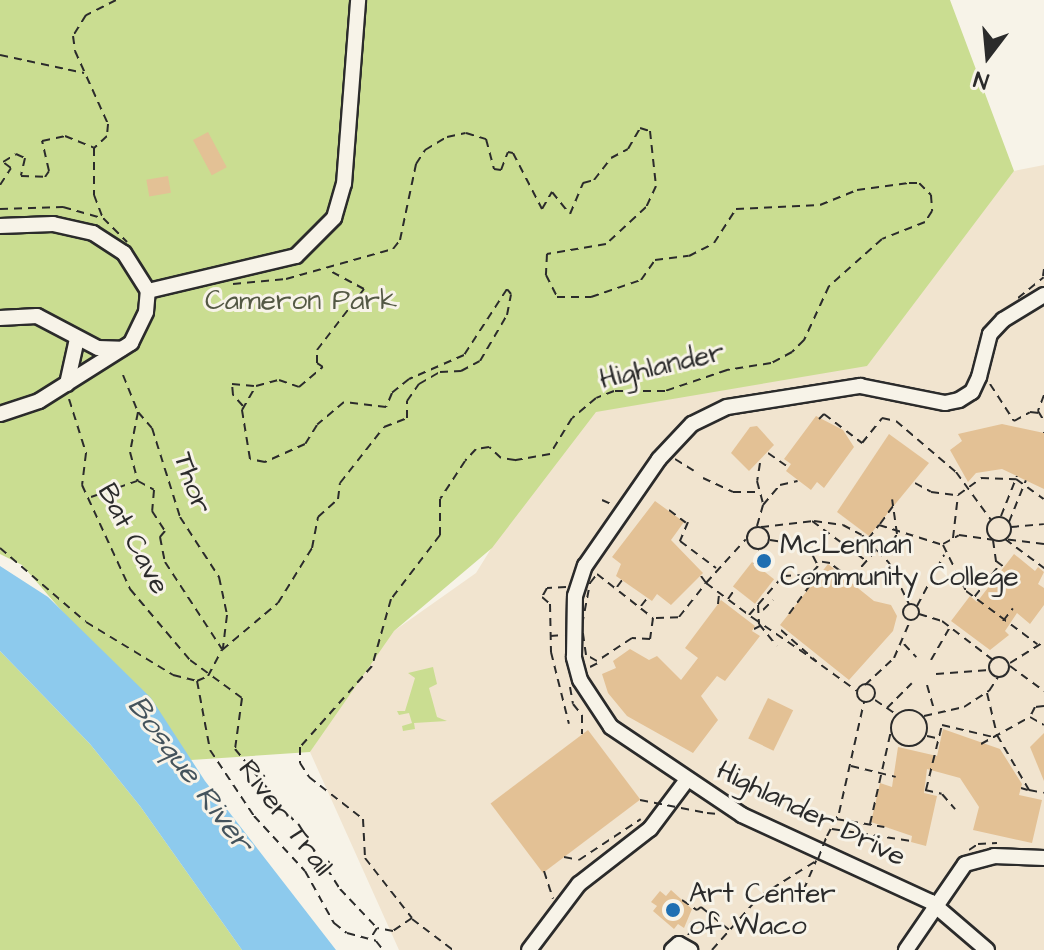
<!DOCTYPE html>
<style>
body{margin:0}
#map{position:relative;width:1044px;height:950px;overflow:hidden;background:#f7f3e8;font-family:"Architects Daughter",sans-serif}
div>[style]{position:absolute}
.built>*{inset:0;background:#f1e4cf}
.green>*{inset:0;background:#cadd91}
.water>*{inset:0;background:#8dcaed}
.building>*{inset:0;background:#e3c195;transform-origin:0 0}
.path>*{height:2px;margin-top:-1px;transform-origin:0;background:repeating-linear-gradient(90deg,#2b2b2b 0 8px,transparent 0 14px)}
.path>.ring{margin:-1px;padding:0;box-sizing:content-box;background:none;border:2px solid #2b2b2b;border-radius:50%}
.roads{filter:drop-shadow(2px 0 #2b2b2b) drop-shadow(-2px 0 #2b2b2b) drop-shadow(0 2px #2b2b2b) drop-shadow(0 -2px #2b2b2b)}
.minor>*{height:14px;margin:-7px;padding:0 7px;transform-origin:7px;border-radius:7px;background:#f7f3e8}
.path-bridge>*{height:2px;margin-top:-1px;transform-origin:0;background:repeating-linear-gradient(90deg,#2b2b2b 0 8px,transparent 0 14px)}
.dots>*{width:22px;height:22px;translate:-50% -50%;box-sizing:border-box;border:4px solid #f7f3e8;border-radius:50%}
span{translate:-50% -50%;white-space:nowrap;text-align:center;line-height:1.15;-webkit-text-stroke:6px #f7f3e8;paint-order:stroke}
.park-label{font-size:28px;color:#535844}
.street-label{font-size:28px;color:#2b2b2b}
.poi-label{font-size:28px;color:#2b2b2b}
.left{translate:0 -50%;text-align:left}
.water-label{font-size:30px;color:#44535c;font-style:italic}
.north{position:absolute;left:948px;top:16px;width:80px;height:80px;-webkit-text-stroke:6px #f7f3e8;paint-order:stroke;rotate:196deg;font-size:22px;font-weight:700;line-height:32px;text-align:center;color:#2b2b2b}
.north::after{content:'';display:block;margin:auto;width:28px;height:36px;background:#2b2b2b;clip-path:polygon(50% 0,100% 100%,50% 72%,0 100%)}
</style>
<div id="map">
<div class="built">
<i style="clip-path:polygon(1044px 165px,1044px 950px,399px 950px,310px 752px,384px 638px,476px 573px,523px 497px,602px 404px,653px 402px,726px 385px,943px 262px,1014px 171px)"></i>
</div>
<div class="green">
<i style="clip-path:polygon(0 0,950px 0,1014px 171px,867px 366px,596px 412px,492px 548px,394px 631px,310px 752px,191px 760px,22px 565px,0 554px)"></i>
<i style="clip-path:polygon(0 651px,90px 744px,140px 806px,242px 950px,0 950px)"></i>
<i style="clip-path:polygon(433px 667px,437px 684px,429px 688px,437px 717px,447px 721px,414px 723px,415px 729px,403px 731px,402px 726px,412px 723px,409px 713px,399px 715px,397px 711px,405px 711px,415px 678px,408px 673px)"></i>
</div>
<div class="water">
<i style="clip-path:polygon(0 566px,48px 597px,151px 698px,205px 781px,336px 950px,242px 950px,140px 806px,90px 744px,0 651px)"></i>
</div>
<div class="building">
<i style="left:208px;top:132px;width:40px;height:17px;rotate:62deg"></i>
<i style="left:168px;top:176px;width:17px;height:22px;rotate:80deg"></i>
<i style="clip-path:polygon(816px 416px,843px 430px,854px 447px,824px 488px,817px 482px,811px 490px,786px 471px,791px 464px,784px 459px)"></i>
<i style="clip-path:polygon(1002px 424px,1044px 433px,1044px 489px,1002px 469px,976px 473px,968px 482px,950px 450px,962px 441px,958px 434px)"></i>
<i style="clip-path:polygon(757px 426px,774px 445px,749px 471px,731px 453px,750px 427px)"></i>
<i style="clip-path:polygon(889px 434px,929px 463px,869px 536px,837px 512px)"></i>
<i style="clip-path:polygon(655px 501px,684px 522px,671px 540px,703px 573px,671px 605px,657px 594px,652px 601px,616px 576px,621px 564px,612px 557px)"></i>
<i style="clip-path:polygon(1014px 554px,1035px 571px,1038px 567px,1044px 572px,1038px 584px,1044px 588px,1044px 605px,1030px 624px,1017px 613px,1005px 631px,1009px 635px,990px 650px,951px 621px,970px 596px,977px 602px)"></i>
<i style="left:752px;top:562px;width:28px;height:31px;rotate:38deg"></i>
<i style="clip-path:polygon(828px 564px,874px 601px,891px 605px,897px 616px,893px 631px,849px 680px,780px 625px)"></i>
<i style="clip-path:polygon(721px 600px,755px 626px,752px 631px,760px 636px,725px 681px,717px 676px,701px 696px,718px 720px,693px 753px,627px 716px,608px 693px,602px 674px,616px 668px,613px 661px,630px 649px,649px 660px,657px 656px,681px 680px,698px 658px,685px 648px)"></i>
<i style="left:768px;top:698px;width:28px;height:45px;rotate:26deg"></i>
<i style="clip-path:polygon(943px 729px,1000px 749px,1022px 784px,1019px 795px,1042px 800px,1032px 843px,973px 830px,979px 807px,960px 778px,927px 769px,924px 793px,937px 796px,926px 846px,911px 842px,912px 836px,871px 822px,880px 783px,892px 787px,898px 747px,937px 756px)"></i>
<i style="left:588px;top:730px;width:87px;height:122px;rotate:53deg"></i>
<i style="clip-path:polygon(1044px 733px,1044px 781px,1030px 747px)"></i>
<i style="clip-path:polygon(671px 890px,692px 909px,684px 928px,678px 924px,674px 929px,653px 911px,657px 906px,651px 902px,660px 891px,666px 896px)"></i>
</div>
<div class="path">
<i style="left:116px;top:0;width:34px;rotate:153deg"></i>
<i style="left:86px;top:15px;width:25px;rotate:122deg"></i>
<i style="left:73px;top:36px;width:15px;rotate:82deg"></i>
<i style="left:75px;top:51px;width:80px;rotate:65.7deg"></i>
<i style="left:108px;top:124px;width:12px;rotate:95deg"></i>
<i style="left:107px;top:136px;width:18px;rotate:137deg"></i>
<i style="left:94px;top:148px;width:47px;rotate:90deg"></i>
<i style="left:94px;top:195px;width:25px;rotate:69deg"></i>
<i style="left:103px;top:218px;width:34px;rotate:45deg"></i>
<i style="left:0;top:55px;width:86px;rotate:12.1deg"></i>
<i style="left:0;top:185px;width:20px;rotate:-57deg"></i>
<i style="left:11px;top:168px;width:10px;rotate:-143deg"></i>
<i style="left:3px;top:162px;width:15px;rotate:-32deg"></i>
<i style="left:16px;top:154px;width:10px;rotate:24deg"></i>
<i style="left:25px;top:158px;width:18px;rotate:103deg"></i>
<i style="left:21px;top:176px;width:24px;rotate:2deg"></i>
<i style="left:45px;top:177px;width:7px;rotate:-56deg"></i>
<i style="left:49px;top:171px;width:31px;rotate:-103deg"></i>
<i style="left:42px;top:141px;width:24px;rotate:-12deg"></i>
<i style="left:65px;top:136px;width:31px;rotate:22deg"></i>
<i style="left:0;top:209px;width:63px;rotate:-1.8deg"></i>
<i style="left:63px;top:207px;width:41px;rotate:15.8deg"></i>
<i style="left:1043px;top:276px;width:7px;rotate:-82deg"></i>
<i style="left:233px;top:284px;width:53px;rotate:-5.4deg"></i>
<i style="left:286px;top:279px;width:111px;rotate:-15.7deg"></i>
<i style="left:393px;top:249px;width:11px;rotate:-52deg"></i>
<i style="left:400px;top:240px;width:78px;rotate:-78.1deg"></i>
<i style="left:416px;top:164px;width:17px;rotate:-57deg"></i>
<i style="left:425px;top:150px;width:26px;rotate:-31deg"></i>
<i style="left:447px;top:137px;width:19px;rotate:-12deg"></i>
<i style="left:466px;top:133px;width:21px;rotate:17deg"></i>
<i style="left:486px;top:139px;width:31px;rotate:75deg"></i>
<i style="left:494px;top:169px;width:7px;rotate:8deg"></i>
<i style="left:501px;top:170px;width:19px;rotate:-69deg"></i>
<i style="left:508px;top:152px;width:5px;rotate:11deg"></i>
<i style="left:513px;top:153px;width:63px;rotate:62.6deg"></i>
<i style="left:542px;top:209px;width:20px;rotate:-60deg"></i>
<i style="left:552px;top:192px;width:28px;rotate:51deg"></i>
<i style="left:570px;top:214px;width:34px;rotate:-67deg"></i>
<i style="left:583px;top:183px;width:11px;rotate:-15deg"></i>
<i style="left:594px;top:180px;width:28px;rotate:-52deg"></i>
<i style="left:611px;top:158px;width:19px;rotate:-28deg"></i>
<i style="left:628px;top:149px;width:24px;rotate:-60deg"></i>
<i style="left:640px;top:128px;width:10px;rotate:17deg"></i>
<i style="left:650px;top:131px;width:55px;rotate:83.8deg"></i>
<i style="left:656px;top:186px;width:23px;rotate:115deg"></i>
<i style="left:646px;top:207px;width:54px;rotate:137.2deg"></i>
<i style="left:606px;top:244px;width:60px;rotate:170.4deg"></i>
<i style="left:547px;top:254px;width:21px;rotate:93deg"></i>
<i style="left:546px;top:275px;width:25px;rotate:63deg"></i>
<i style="left:557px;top:297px;width:34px"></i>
<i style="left:591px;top:297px;width:53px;rotate:-18.8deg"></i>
<i style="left:641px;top:280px;width:24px;rotate:-55deg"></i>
<i style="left:655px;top:260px;width:34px;rotate:-7deg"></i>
<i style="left:689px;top:256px;width:28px;rotate:-27deg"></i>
<i style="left:714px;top:243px;width:40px;rotate:-57.1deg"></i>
<i style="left:736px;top:209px;width:84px;rotate:-2.7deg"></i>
<i style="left:820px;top:205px;width:40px;rotate:-22deg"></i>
<i style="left:857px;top:190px;width:52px;rotate:-7.7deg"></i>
<i style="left:909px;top:183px;width:10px"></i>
<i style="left:919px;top:183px;width:17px;rotate:45deg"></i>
<i style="left:931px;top:195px;width:16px;rotate:86deg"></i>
<i style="left:932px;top:211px;width:13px;rotate:122deg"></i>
<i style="left:925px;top:222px;width:46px;rotate:158.4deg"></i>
<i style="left:882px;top:239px;width:71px;rotate:138.4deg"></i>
<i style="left:829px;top:286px;width:60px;rotate:114.8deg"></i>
<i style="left:804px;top:340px;width:17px;rotate:135deg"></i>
<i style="left:792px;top:352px;width:24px;rotate:152deg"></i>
<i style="left:771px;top:363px;width:45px;rotate:171deg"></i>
<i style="left:727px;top:370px;width:65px;rotate:161.3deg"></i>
<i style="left:665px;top:391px;width:51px;rotate:180deg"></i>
<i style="left:614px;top:391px;width:19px;rotate:159deg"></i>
<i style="left:596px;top:398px;width:31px;rotate:140deg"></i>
<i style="left:572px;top:418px;width:42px;rotate:121.4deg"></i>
<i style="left:550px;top:454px;width:36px;rotate:170deg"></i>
<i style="left:515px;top:460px;width:14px;rotate:-172deg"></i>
<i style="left:501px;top:458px;width:16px;rotate:-137deg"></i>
<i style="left:489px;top:447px;width:13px;rotate:171deg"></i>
<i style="left:476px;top:449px;width:16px;rotate:133deg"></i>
<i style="left:465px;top:461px;width:45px;rotate:123.3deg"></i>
<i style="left:440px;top:499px;width:36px;rotate:90deg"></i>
<i style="left:440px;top:535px;width:81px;rotate:127.4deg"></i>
<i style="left:391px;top:599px;width:70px;rotate:105.8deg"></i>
<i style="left:372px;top:666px;width:108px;rotate:131.6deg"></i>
<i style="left:300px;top:747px;width:16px;rotate:90deg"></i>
<i style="left:300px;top:763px;width:17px;rotate:57deg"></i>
<i style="left:309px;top:777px;width:68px;rotate:37.9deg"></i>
<i style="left:363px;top:819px;width:39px;rotate:87deg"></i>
<i style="left:365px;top:858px;width:76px;rotate:51.9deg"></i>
<i style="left:412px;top:918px;width:23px;rotate:146deg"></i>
<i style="left:393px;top:931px;width:16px;rotate:-169deg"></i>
<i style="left:1018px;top:298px;width:33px;rotate:-39deg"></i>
<i style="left:123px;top:375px;width:40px;rotate:68deg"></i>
<i style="left:138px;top:412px;width:21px;rotate:49deg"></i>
<i style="left:152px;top:428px;width:93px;rotate:72.5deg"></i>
<i style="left:180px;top:517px;width:72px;rotate:57deg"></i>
<i style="left:219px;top:577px;width:39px;rotate:78deg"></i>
<i style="left:227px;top:615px;width:34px;rotate:97deg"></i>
<i style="left:990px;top:384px;width:44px;rotate:57deg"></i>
<i style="left:1014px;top:421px;width:18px;rotate:-29deg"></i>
<i style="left:1030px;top:412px;width:9px;rotate:6deg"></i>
<i style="left:1044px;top:395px;width:17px;rotate:111deg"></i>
<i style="left:1038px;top:411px;width:12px;rotate:59deg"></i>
<i style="left:69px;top:399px;width:57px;rotate:72.5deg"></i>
<i style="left:86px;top:453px;width:32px;rotate:97deg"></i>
<i style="left:82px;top:485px;width:115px;rotate:65.2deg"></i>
<i style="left:130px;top:589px;width:93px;rotate:49.8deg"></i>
<i style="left:190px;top:660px;width:64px;rotate:36.2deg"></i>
<i style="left:242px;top:698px;width:51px;rotate:97.8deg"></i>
<i style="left:235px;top:749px;width:109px;rotate:50.6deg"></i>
<i style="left:304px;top:833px;width:67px;rotate:57.3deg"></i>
<i style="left:340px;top:889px;width:54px;rotate:46.5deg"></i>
<i style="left:377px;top:928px;width:13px;rotate:122deg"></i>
<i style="left:243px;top:406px;width:15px;rotate:-132deg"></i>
<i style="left:233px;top:395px;width:11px;rotate:-95deg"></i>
<i style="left:232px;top:384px;width:22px;rotate:5deg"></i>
<i style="left:138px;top:412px;width:41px;rotate:101.3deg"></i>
<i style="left:130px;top:452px;width:30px;rotate:75deg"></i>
<i style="left:138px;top:481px;width:18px;rotate:29deg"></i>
<i style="left:154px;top:490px;width:21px;rotate:95deg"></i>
<i style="left:152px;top:511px;width:24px;rotate:57deg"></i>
<i style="left:165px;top:531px;width:8px;rotate:130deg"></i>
<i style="left:160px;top:537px;width:25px;rotate:79deg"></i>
<i style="left:165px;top:562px;width:104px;rotate:56.8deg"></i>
<i style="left:819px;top:419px;width:7px;rotate:-45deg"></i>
<i style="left:824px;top:414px;width:48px;rotate:37.3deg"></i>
<i style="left:862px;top:443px;width:32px;rotate:-51deg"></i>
<i style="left:882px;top:418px;width:14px;rotate:12deg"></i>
<i style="left:896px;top:421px;width:79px;rotate:40.4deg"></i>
<i style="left:956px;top:472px;width:59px;rotate:53.9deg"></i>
<i style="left:1044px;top:433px;width:1px;rotate:-90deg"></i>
<i style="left:768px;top:453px;width:24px;rotate:35deg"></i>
<i style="left:675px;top:459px;width:22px;rotate:32deg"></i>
<i style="left:760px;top:463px;width:18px;rotate:99deg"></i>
<i style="left:757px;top:481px;width:24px;rotate:75deg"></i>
<i style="left:703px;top:478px;width:33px;rotate:25deg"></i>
<i style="left:733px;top:492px;width:28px"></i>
<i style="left:915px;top:483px;width:18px;rotate:29deg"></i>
<i style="left:931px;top:492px;width:26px;rotate:7deg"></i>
<i style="left:91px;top:497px;width:49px;rotate:-19.2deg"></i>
<i style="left:602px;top:500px;width:12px;rotate:24deg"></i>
<i style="left:669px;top:510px;width:21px;rotate:37deg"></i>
<i style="left:1001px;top:516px;width:43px;rotate:-68.2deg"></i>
<i class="ring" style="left:987px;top:517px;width:22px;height:22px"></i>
<i style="left:812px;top:521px;width:66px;rotate:36.3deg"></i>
<i style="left:688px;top:522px;width:21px;rotate:113deg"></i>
<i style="left:680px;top:541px;width:45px;rotate:36.9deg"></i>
<i style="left:1009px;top:522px;width:45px;rotate:-68deg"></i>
<i style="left:880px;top:524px;width:26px;rotate:-54deg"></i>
<i style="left:757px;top:526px;width:22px;rotate:-74deg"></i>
<i style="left:763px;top:505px;width:26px;rotate:-50deg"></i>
<i style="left:780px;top:485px;width:18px;rotate:-13deg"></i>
<i class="ring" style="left:747px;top:527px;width:20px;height:20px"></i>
<i style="left:761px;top:527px;width:53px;rotate:-6.5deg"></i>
<i style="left:814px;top:521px;width:29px;rotate:8deg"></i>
<i style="left:843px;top:525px;width:21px;rotate:28deg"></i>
<i style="left:862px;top:535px;width:21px;rotate:47deg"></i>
<i style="left:876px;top:550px;width:38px;rotate:131deg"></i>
<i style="left:851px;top:579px;width:26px;rotate:-143deg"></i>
<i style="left:830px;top:563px;width:12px;rotate:-171deg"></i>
<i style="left:1011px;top:527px;width:33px;rotate:-5deg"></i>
<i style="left:953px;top:538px;width:43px;rotate:-83.4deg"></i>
<i style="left:958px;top:495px;width:29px;rotate:-36deg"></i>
<i style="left:981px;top:478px;width:35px;rotate:2deg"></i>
<i style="left:1016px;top:479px;width:34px;rotate:36deg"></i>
<i style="left:868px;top:539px;width:18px;rotate:-52deg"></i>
<i style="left:879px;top:525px;width:67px;rotate:17.4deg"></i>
<i style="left:943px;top:545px;width:51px;rotate:63.4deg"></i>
<i style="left:966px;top:591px;width:89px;rotate:36.7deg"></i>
<i style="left:770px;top:540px;width:26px;rotate:9deg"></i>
<i style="left:796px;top:544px;width:21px;rotate:35deg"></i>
<i style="left:813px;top:556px;width:11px;rotate:63deg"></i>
<i style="left:818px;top:566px;width:15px;rotate:132deg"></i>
<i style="left:943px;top:544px;width:18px;rotate:-29deg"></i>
<i style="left:959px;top:535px;width:34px;rotate:8deg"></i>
<i style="left:993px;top:540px;width:28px;rotate:82deg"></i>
<i style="left:997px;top:568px;width:37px;rotate:128deg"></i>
<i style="left:1044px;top:544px;width:39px;rotate:-173deg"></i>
<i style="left:1005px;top:539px;width:49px;rotate:36.6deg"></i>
<i style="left:0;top:548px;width:113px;rotate:40.7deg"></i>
<i style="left:86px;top:622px;width:102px;rotate:31.3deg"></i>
<i style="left:173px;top:675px;width:25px;rotate:14deg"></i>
<i style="left:197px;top:681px;width:70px;rotate:79.3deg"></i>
<i style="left:210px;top:750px;width:79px;rotate:56.3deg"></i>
<i style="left:254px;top:816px;width:75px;rotate:47.2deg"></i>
<i style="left:305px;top:871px;width:60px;rotate:60.9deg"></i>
<i style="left:334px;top:923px;width:16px;rotate:38deg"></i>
<i style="left:347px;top:933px;width:30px;rotate:15deg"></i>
<i style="left:376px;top:941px;width:11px;rotate:52deg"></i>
<i style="left:877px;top:550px;width:18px;rotate:47deg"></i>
<i style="left:889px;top:563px;width:46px;rotate:64deg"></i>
<i style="left:885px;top:554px;width:23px;rotate:-59deg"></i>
<i style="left:897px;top:534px;width:35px;rotate:-98deg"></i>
<i style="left:996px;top:561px;width:10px;rotate:37deg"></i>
<i style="left:754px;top:564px;width:14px;rotate:-69deg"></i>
<i style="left:597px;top:574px;width:71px;rotate:38.2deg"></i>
<i style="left:653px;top:618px;width:21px;rotate:98deg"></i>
<i style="left:650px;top:639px;width:18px;rotate:-177deg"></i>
<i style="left:632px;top:638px;width:42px;rotate:146.7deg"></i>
<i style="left:597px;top:661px;width:13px;rotate:-151deg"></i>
<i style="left:586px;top:655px;width:30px;rotate:-98deg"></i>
<i style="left:582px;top:625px;width:43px;rotate:-79.2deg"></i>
<i style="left:590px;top:583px;width:11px;rotate:-52deg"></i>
<i style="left:701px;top:576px;width:9px;rotate:54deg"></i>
<i style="left:706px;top:583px;width:59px;rotate:-47.7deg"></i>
<i style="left:566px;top:587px;width:19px;rotate:177deg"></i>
<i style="left:547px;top:588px;width:10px;rotate:119deg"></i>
<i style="left:542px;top:597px;width:11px;rotate:41deg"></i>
<i style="left:550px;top:604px;width:48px;rotate:88.8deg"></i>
<i style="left:551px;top:652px;width:74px;rotate:76deg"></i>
<i style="left:617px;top:587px;width:9px;rotate:-54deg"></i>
<i style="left:728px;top:599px;width:12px;rotate:-55deg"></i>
<i class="ring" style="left:903px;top:604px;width:14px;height:14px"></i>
<i style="left:718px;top:604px;width:9px;rotate:-84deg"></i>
<i style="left:758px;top:605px;width:19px;rotate:87deg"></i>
<i style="left:759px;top:624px;width:28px;rotate:51deg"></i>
<i style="left:641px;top:606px;width:11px;rotate:-52deg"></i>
<i style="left:917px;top:606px;width:58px;rotate:-62.1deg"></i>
<i style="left:763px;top:610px;width:14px;rotate:-45deg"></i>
<i style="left:789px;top:614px;width:41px;rotate:-54deg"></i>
<i style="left:919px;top:614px;width:24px;rotate:17deg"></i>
<i style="left:942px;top:621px;width:64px;rotate:37.4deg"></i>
<i style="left:749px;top:615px;width:52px;rotate:-48.9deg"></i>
<i style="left:783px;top:576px;width:20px;rotate:-3deg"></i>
<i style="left:803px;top:575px;width:13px;rotate:27deg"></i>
<i style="left:656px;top:618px;width:23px;rotate:-2deg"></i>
<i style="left:679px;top:617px;width:43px;rotate:-51.5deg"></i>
<i style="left:706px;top:583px;width:59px;rotate:36.7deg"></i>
<i style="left:1003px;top:621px;width:16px;rotate:-52deg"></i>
<i style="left:754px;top:629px;width:7px;rotate:-27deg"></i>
<i style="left:781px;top:630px;width:47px;rotate:41.5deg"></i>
<i style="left:550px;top:636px;width:14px;rotate:-4deg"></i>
<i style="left:904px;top:644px;width:18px;rotate:47deg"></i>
<i class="ring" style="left:989px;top:657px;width:18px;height:18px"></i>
<i style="left:810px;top:657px;width:58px;rotate:35.9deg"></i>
<i style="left:931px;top:660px;width:38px;rotate:-60deg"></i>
<i style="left:1010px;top:663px;width:40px;rotate:-32deg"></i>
<i style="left:1010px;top:666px;width:42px;rotate:36.3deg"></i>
<i style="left:590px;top:667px;width:13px;rotate:-27deg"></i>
<i style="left:936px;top:674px;width:53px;rotate:-4.3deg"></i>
<i style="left:197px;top:681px;width:12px;rotate:-24deg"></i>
<i style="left:208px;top:676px;width:30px;rotate:-62deg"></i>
<i style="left:222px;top:650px;width:73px;rotate:-40deg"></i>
<i style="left:278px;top:603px;width:65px;rotate:-58.3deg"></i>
<i style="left:312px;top:548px;width:32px;rotate:-79deg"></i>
<i style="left:318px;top:517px;width:27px;rotate:-42deg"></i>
<i style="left:338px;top:499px;width:16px;rotate:-83deg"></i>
<i style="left:340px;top:483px;width:71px;rotate:-51.8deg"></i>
<i style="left:384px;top:427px;width:25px;rotate:-21deg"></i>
<i style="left:407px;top:418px;width:17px;rotate:-90deg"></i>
<i style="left:407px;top:401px;width:21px;rotate:-55deg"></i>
<i style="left:419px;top:384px;width:24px;rotate:-30deg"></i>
<i style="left:440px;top:372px;width:21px;rotate:-3deg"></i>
<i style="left:461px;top:371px;width:21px;rotate:-28deg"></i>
<i style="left:480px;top:361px;width:53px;rotate:-59.6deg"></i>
<i style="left:507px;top:315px;width:21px;rotate:-79deg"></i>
<i style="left:511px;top:294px;width:6px;rotate:-129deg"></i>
<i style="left:507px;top:289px;width:79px;rotate:123.1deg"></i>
<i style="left:464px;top:355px;width:60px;rotate:156.4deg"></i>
<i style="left:409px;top:379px;width:22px;rotate:141deg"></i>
<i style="left:392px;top:393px;width:15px;rotate:113deg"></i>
<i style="left:386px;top:407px;width:42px;rotate:-173.2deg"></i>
<i style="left:344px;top:402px;width:35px;rotate:140deg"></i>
<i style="left:317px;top:425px;width:22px;rotate:122deg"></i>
<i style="left:305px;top:444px;width:44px;rotate:155.8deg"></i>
<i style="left:265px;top:462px;width:15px;rotate:-169deg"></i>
<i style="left:250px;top:459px;width:50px;rotate:-99.3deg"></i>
<i style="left:242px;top:410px;width:28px;rotate:-60deg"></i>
<i style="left:256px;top:386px;width:24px;rotate:-15deg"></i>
<i style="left:279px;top:380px;width:21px;rotate:19deg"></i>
<i style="left:299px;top:387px;width:31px;rotate:-40deg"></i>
<i style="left:323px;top:367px;width:7px;rotate:-146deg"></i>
<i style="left:317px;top:363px;width:13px;rotate:-90deg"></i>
<i style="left:317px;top:350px;width:77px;rotate:-52.4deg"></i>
<i style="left:364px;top:289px;width:40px;rotate:-152deg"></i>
<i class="ring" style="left:857px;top:684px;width:16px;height:16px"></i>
<i style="left:865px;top:685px;width:40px;rotate:-43deg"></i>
<i style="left:894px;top:658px;width:40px;rotate:-66.6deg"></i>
<i style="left:927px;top:685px;width:26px;rotate:74deg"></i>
<i style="left:570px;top:687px;width:17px;rotate:80deg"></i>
<i style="left:573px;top:704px;width:14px;rotate:51deg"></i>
<i style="left:582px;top:715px;width:19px;rotate:90deg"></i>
<i style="left:987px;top:693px;width:43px;rotate:76.6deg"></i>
<i style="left:997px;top:735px;width:64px;rotate:59.8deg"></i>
<i style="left:1029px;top:790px;width:15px;rotate:11deg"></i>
<i style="left:875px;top:700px;width:25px;rotate:34deg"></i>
<i style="left:1044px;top:706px;width:9px;rotate:174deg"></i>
<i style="left:1035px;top:707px;width:11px;rotate:117deg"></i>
<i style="left:1030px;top:717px;width:16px;rotate:30deg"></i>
<i style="left:887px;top:708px;width:35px;rotate:-45deg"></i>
<i class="ring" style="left:891px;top:710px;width:34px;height:34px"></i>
<i style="left:924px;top:716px;width:41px;rotate:-12.7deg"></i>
<i style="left:964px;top:707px;width:30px;rotate:-33deg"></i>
<i style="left:989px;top:691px;width:17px;rotate:-57deg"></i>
<i style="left:927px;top:736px;width:14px;rotate:12deg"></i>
<i style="left:981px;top:744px;width:56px;rotate:-28.9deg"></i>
<i style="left:851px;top:766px;width:46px;rotate:13.7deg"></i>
<i style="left:1021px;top:788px;width:7px;rotate:16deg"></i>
<i style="left:925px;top:790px;width:17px;rotate:13deg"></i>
<i style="left:942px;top:794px;width:20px;rotate:49deg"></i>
<i style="left:926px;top:790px;width:67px;rotate:-76.2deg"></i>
<i style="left:942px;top:725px;width:52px;rotate:13.2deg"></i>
<i style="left:707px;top:813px;width:11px;rotate:5deg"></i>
<i style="left:836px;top:819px;width:49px;rotate:9.5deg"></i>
<i style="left:870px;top:824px;width:95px;rotate:-77.3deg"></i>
<i style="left:832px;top:829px;width:80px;rotate:8.6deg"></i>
<i style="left:827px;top:836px;width:26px;rotate:-62deg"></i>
<i style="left:839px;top:813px;width:114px;rotate:-77.3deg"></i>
<i style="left:969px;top:850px;width:11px;rotate:-34deg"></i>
<i style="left:978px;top:844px;width:19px;rotate:-3deg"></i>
<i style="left:564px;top:857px;width:15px;rotate:11deg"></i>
<i style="left:579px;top:860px;width:74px;rotate:-33.5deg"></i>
<i style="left:544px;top:871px;width:29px;rotate:72deg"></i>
<i style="left:682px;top:900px;width:18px;rotate:34deg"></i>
<i style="left:697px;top:910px;width:5px;rotate:-37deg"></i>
<i style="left:701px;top:907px;width:38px;rotate:39deg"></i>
<i style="left:798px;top:903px;width:46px;rotate:-66.8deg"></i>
<i style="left:412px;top:919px;width:51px;rotate:37.1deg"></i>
<i style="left:688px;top:935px;width:11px;rotate:-52deg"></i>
<i style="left:695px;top:926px;width:6px;rotate:-141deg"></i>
<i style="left:712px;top:950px;width:72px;rotate:-48.4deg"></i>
<i style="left:760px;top:896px;width:66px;rotate:-32deg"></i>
</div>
<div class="roads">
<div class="minor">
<i style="left:0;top:226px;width:53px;rotate:-2.2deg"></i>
<i style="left:53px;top:224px;width:41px;rotate:12.7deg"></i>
<i style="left:93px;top:233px;width:37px;rotate:33deg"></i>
<i style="left:124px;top:253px;width:45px;rotate:57.7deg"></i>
<i style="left:148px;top:291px;width:152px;rotate:-13.3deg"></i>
<i style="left:296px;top:256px;width:54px;rotate:-45deg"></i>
<i style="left:334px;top:218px;width:35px;rotate:-74deg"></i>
<i style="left:344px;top:184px;width:185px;rotate:-85.6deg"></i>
<i style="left:0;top:318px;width:37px;rotate:-3deg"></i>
<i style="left:37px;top:316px;width:69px;rotate:27.7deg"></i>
<i style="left:98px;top:348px;width:23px;rotate:2deg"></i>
<i style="left:67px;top:384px;width:46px;rotate:-77.5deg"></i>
<i style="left:0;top:414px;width:41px;rotate:-18.4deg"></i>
<i style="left:39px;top:401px;width:109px;rotate:-32.2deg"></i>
<i style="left:131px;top:343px;width:34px;rotate:-64deg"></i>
<i style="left:146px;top:312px;width:21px;rotate:-85deg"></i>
<i style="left:529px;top:950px;width:83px;rotate:-52.9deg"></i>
<i style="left:579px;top:884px;width:90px;rotate:-37.8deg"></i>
<i style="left:650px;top:829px;width:60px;rotate:-53.1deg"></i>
<i style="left:672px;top:950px;width:9px;rotate:-41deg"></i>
<i style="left:679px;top:944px;width:13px;rotate:29deg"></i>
<i style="left:906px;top:950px;width:104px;rotate:-55.5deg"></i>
<i style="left:965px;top:864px;width:30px;rotate:-15deg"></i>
<i style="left:994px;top:856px;width:50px;rotate:2.3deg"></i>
<i style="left:987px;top:950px;width:74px;rotate:-139.4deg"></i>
<i style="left:931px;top:902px;width:208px;rotate:-155.3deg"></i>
<i style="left:742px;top:815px;width:158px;rotate:-146.1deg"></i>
<i style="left:611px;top:727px;width:56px;rotate:-123.4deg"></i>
<i style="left:580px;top:680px;width:24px;rotate:-105deg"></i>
<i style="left:574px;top:657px;width:61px;rotate:-89.1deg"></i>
<i style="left:575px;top:596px;width:32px;rotate:-72deg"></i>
<i style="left:585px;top:566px;width:130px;rotate:-55.3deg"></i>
<i style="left:659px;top:459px;width:48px;rotate:-46.7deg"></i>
<i style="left:692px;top:424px;width:39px;rotate:-26deg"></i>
<i style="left:727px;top:407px;width:135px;rotate:-9deg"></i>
<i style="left:860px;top:386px;width:87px;rotate:11.3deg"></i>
<i style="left:945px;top:403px;width:14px;rotate:-12deg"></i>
<i style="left:959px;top:400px;width:15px;rotate:-32deg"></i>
<i style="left:972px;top:392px;width:17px;rotate:-65deg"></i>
<i style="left:979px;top:377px;width:44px;rotate:-75.7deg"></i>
<i style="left:990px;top:334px;width:19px;rotate:-47deg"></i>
<i style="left:1003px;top:320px;width:48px;rotate:-31.4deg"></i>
</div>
</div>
<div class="path-bridge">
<i style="left:753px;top:618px;width:69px;rotate:34.4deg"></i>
<i style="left:640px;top:800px;width:68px;rotate:11deg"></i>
<i style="left:818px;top:859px;width:25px;rotate:-69deg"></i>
</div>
<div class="dots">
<i style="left:764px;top:561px;background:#1f6fb2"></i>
<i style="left:673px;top:910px;background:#1f6fb2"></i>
</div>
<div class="park-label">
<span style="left:301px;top:301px">Cameron Park</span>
</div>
<div class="street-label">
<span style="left:662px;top:366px;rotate:-13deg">Highlander</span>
<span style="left:192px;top:483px;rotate:70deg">Thor</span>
<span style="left:133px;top:539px;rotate:62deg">Bat Cave</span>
<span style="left:811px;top:814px;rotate:26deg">Highlander Drive</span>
<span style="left:285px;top:818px;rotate:53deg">River Trail</span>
</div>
<div class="poi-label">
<span class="left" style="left:780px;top:561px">McLennan<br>Community College</span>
<span class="left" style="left:689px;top:910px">Art Center<br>of Waco</span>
</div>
<div class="water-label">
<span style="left:190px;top:774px;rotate:53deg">Bosque River</span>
</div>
<div class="north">N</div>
</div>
